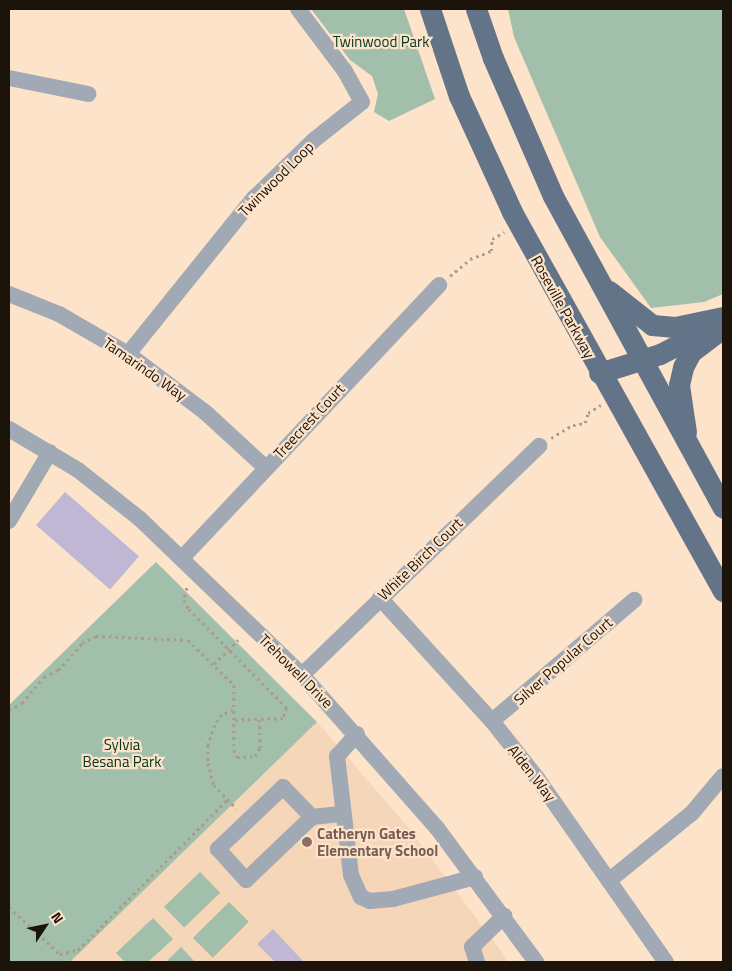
<!DOCTYPE html>
<style>
body{margin:0}
#map{position:relative;width:732px;height:971px;overflow:hidden;background:#fce3c9;font-family:"Titillium Web",sans-serif}
div>[style]{position:absolute}
.built>*{inset:0;background:#f6d6b8}
.green>*{inset:0;background:#a1bfaa;transform-origin:0 0}
.building>*{inset:0;background:#c0b7d5;transform-origin:0 0}
.path>*{height:2.5px;margin-top:-1.25px;transform-origin:0;background:repeating-linear-gradient(90deg,#ad9a86 0 2.5px,transparent 0 6.5px)}
.minor>*{height:16px;margin:-8px;padding:0 8px;transform-origin:8px;border-radius:8px;background:#a0a9b4}
.major>*{height:21px;margin:-10.5px;padding:0 10.5px;transform-origin:10.5px;border-radius:10.5px;background:#647488}
.dots>*{width:14px;height:14px;translate:-50% -50%;box-sizing:border-box;border:2px solid #fce3c9;border-radius:50%}
span{translate:-50% -50%;white-space:nowrap;text-align:center;line-height:1.15;-webkit-text-stroke:4.5px #fce3c9;paint-order:stroke}
.park-label{font-size:15px;color:#00371b}
.street-label{font-size:15px;color:#1c140b}
.education-label{font-size:15px;color:#785e54;font-weight:700}
.left{translate:0 -50%;text-align:left}
.frame{position:absolute;inset:0;border:10px solid #1c140b;pointer-events:none}
.north{position:absolute;left:20px;top:901px;width:50px;height:50px;-webkit-text-stroke:4px #fce3c9;paint-order:stroke;rotate:56deg;font-size:14px;font-weight:700;line-height:20px;text-align:center;color:#1c140b}
.north::after{content:'';display:block;margin:auto;width:18px;height:22px;background:#1c140b;clip-path:polygon(50% 0,100% 100%,50% 72%,0 100%)}
</style>
<div id="map">
<div class="built">
<i style="clip-path:polygon(317px 722px,408px 827px,509px 962px,70px 962px)"></i>
</div>
<div class="green">
<i style="clip-path:polygon(311px 9px,404px 9px,435px 99px,389px 121px,374px 112px,378px 94px,372px 76px,350px 60px)"></i>
<i style="clip-path:polygon(508px 9px,723px 9px,723px 294px,704px 302px,651px 308px,600px 237px,514px 37px)"></i>
<i style="clip-path:polygon(156px 562px,317px 722px,70px 962px,9px 962px,9px 705px)"></i>
<i style="left:200px;top:872px;width:29px;height:50px;rotate:46deg"></i>
<i style="left:229px;top:902px;width:28px;height:51px;rotate:45deg"></i>
<i style="clip-path:polygon(153px 918px,173px 939px,148px 962px,125px 962px,116px 953px)"></i>
<i style="clip-path:polygon(181px 947px,195px 962px,166px 962px)"></i>
</div>
<div class="building">
<i style="left:65px;top:492px;width:98px;height:44px;rotate:41deg"></i>
<i style="clip-path:polygon(273px 929px,304px 962px,275px 962px,257px 944px)"></i>
</div>
<div class="path">
<i style="left:450px;top:276px;width:26px;rotate:-40deg"></i>
<i style="left:470px;top:259px;width:22px;rotate:-21deg"></i>
<i style="left:491px;top:251px;width:12px;rotate:-85deg"></i>
<i style="left:492px;top:239px;width:14px;rotate:-30deg"></i>
<i style="left:551px;top:438px;width:26px;rotate:-31deg"></i>
<i style="left:573px;top:425px;width:12px;rotate:-9deg"></i>
<i style="left:585px;top:423px;width:10px;rotate:-73deg"></i>
<i style="left:588px;top:413px;width:15px;rotate:-32deg"></i>
<i style="left:187px;top:588px;width:12px;rotate:104deg"></i>
<i style="left:184px;top:600px;width:10px;rotate:61deg"></i>
<i style="left:189px;top:609px;width:139px;rotate:45.3deg"></i>
<i style="left:287px;top:708px;width:12px;rotate:110deg"></i>
<i style="left:283px;top:719px;width:50px;rotate:178.9deg"></i>
<i style="left:214px;top:664px;width:34px;rotate:-45deg"></i>
<i style="left:9px;top:710px;width:15px;rotate:-28deg"></i>
<i style="left:22px;top:703px;width:34px;rotate:-50deg"></i>
<i style="left:44px;top:677px;width:16px;rotate:-27deg"></i>
<i style="left:58px;top:670px;width:36px;rotate:-48deg"></i>
<i style="left:82px;top:643px;width:16px;rotate:-27deg"></i>
<i style="left:96px;top:636px;width:92px;rotate:2.5deg"></i>
<i style="left:188px;top:640px;width:64px;rotate:44.4deg"></i>
<i style="left:234px;top:685px;width:65px;rotate:90deg"></i>
<i style="left:234px;top:750px;width:8px;rotate:67deg"></i>
<i style="left:237px;top:757px;width:18px;rotate:-3deg"></i>
<i style="left:255px;top:756px;width:9px;rotate:-58deg"></i>
<i style="left:260px;top:748px;width:28px;rotate:-92deg"></i>
<i style="left:233px;top:710px;width:12px;rotate:156deg"></i>
<i style="left:222px;top:715px;width:12px;rotate:125deg"></i>
<i style="left:215px;top:725px;width:21px;rotate:109deg"></i>
<i style="left:208px;top:745px;width:18px;rotate:90deg"></i>
<i style="left:208px;top:763px;width:23px;rotate:75deg"></i>
<i style="left:214px;top:785px;width:33px;rotate:46deg"></i>
<i style="left:9px;top:907px;width:69px;rotate:42.7deg"></i>
<i style="left:60px;top:954px;width:18px;rotate:-13deg"></i>
<i style="left:78px;top:950px;width:213px;rotate:-45.2deg"></i>
</div>
<div class="minor">
<i style="left:9px;top:78px;width:81px;rotate:11.4deg"></i>
<i style="left:9px;top:294px;width:54px;rotate:21.8deg"></i>
<i style="left:59px;top:314px;width:80px;rotate:30.1deg"></i>
<i style="left:128px;top:354px;width:96px;rotate:37deg"></i>
<i style="left:205px;top:412px;width:83px;rotate:42.6deg"></i>
<i style="left:128px;top:354px;width:201px;rotate:-51.1deg"></i>
<i style="left:254px;top:198px;width:83px;rotate:-44deg"></i>
<i style="left:314px;top:140px;width:61px;rotate:-38.4deg"></i>
<i style="left:362px;top:102px;width:37px;rotate:-119deg"></i>
<i style="left:344px;top:70px;width:76px;rotate:-127deg"></i>
<i style="left:9px;top:429px;width:80px;rotate:30.7deg"></i>
<i style="left:78px;top:470px;width:79px;rotate:38.3deg"></i>
<i style="left:140px;top:519px;width:225px;rotate:43.9deg"></i>
<i style="left:302px;top:675px;width:204px;rotate:48.6deg"></i>
<i style="left:437px;top:828px;width:167px;rotate:53.5deg"></i>
<i style="left:9px;top:521px;width:80px;rotate:-59.3deg"></i>
<i style="left:182px;top:558px;width:375px;rotate:-46.7deg"></i>
<i style="left:380px;top:598px;width:166px;rotate:47.7deg"></i>
<i style="left:492px;top:721px;width:73px;rotate:51.7deg"></i>
<i style="left:537px;top:778px;width:225px;rotate:55deg"></i>
<i style="left:302px;top:675px;width:330px;rotate:-44deg"></i>
<i style="left:492px;top:721px;width:187px;rotate:-40.4deg"></i>
<i style="left:357px;top:734px;width:30px;rotate:132deg"></i>
<i style="left:337px;top:756px;width:120px;rotate:83.3deg"></i>
<i style="left:351px;top:875px;width:24px;rotate:66deg"></i>
<i style="left:361px;top:897px;width:10px;rotate:24deg"></i>
<i style="left:370px;top:901px;width:23px;rotate:-5deg"></i>
<i style="left:393px;top:899px;width:85px;rotate:-15deg"></i>
<i style="left:312px;top:817px;width:91px;rotate:136.3deg"></i>
<i style="left:246px;top:880px;width:42px;rotate:-132.1deg"></i>
<i style="left:218px;top:849px;width:90px;rotate:-43.6deg"></i>
<i style="left:283px;top:787px;width:42px;rotate:46deg"></i>
<i style="left:312px;top:817px;width:31px;rotate:-6deg"></i>
<i style="left:611px;top:879px;width:104px;rotate:-39.2deg"></i>
<i style="left:692px;top:813px;width:48px;rotate:-50deg"></i>
<i style="left:477px;top:962px;width:16px;rotate:-108deg"></i>
<i style="left:472px;top:947px;width:45px;rotate:-44.1deg"></i>
</div>
<div class="major">
<i style="left:430px;top:9px;width:92px;rotate:71.6deg"></i>
<i style="left:459px;top:96px;width:128px;rotate:65.4deg"></i>
<i style="left:512px;top:212px;width:434px;rotate:60.9deg"></i>
<i style="left:476px;top:9px;width:52px;rotate:70.9deg"></i>
<i style="left:493px;top:58px;width:150px;rotate:66.5deg"></i>
<i style="left:553px;top:196px;width:355px;rotate:61.4deg"></i>
<i style="left:609px;top:291px;width:55px;rotate:38.3deg"></i>
<i style="left:652px;top:325px;width:23px;rotate:5deg"></i>
<i style="left:675px;top:327px;width:49px;rotate:-11.8deg"></i>
<i style="left:599px;top:373px;width:64px;rotate:-17.3deg"></i>
<i style="left:660px;top:354px;width:48px;rotate:-27.1deg"></i>
<i style="left:686px;top:432px;width:48px;rotate:-98.5deg"></i>
<i style="left:679px;top:385px;width:18px;rotate:-77deg"></i>
<i style="left:683px;top:367px;width:17px;rotate:-62deg"></i>
<i style="left:691px;top:352px;width:40px;rotate:-37deg"></i>
</div>
<div class="dots">
<i style="left:307px;top:842px;background:#8d6e63"></i>
</div>
<div class="park-label">
<span style="left:381px;top:42px">Twinwood Park</span>
<span style="left:122px;top:753px">Sylvia<br>Besana Park</span>
</div>
<div class="street-label">
<span style="left:276px;top:179px;rotate:-45deg">Twinwood Loop</span>
<span style="left:563px;top:307px;rotate:61deg">Roseville Parkway</span>
<span style="left:145px;top:369px;rotate:35deg">Tamarindo Way</span>
<span style="left:309px;top:421px;rotate:-47deg">Treecrest Court</span>
<span style="left:420px;top:559px;rotate:-44deg">White Birch Court</span>
<span style="left:563px;top:661px;rotate:-41deg">Silver Popular Court</span>
<span style="left:296px;top:671px;rotate:45deg">Trehowell Drive</span>
<span style="left:532px;top:773px;rotate:52deg">Alden Way</span>
</div>
<div class="education-label">
<span class="left" style="left:317px;top:842px">Catheryn Gates<br>Elementary School</span>
</div>
<div class="frame"></div>
<div class="north">N</div>
</div>
